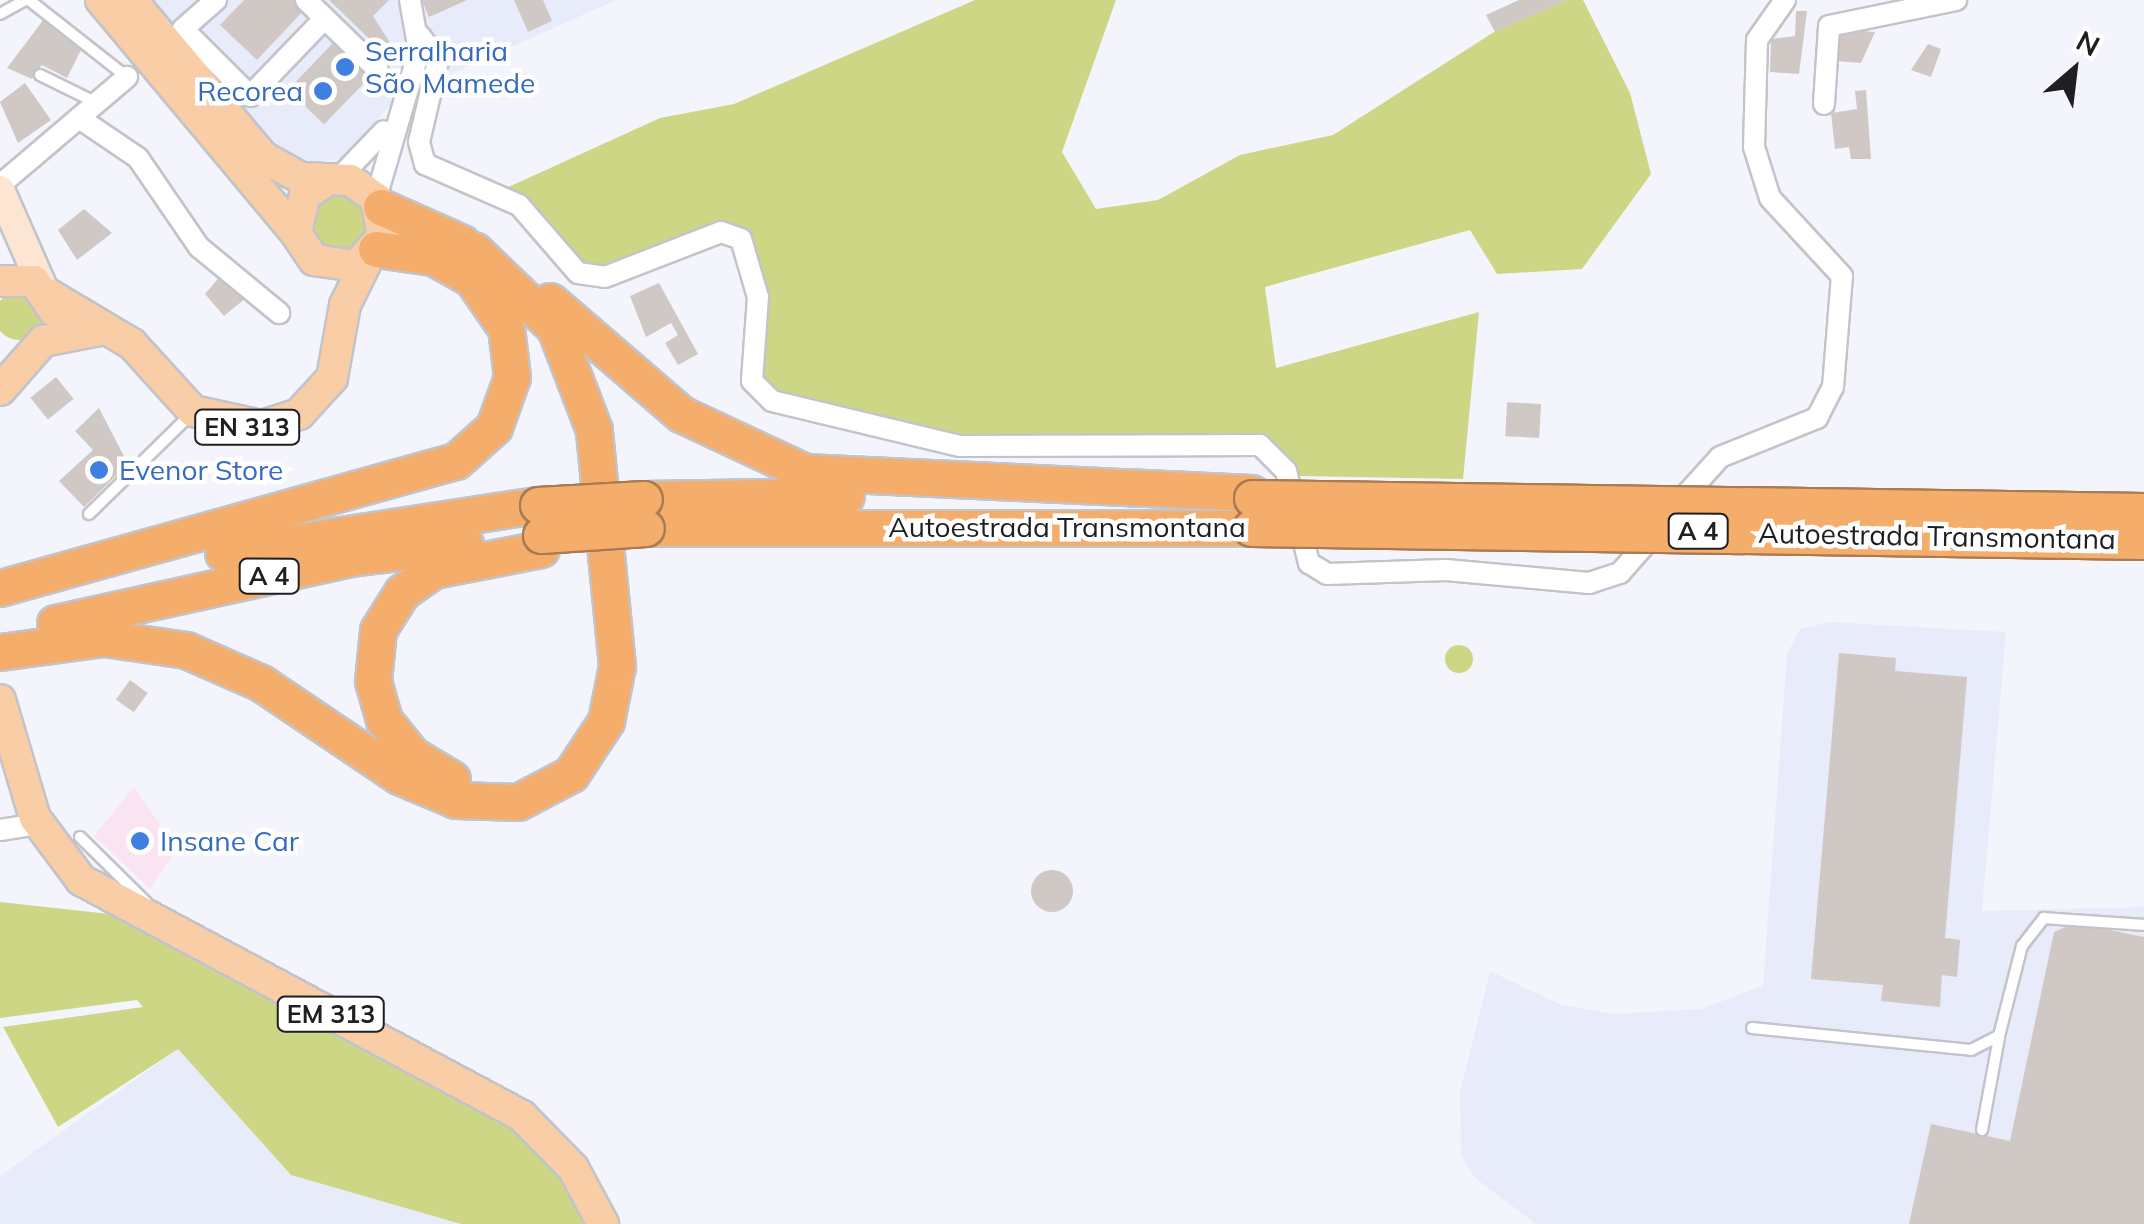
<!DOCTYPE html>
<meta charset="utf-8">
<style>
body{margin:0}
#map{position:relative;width:2144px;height:1224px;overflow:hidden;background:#f4f5fc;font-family:Mulish,sans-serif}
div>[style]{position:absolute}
.commercial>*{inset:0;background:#fbe4f2}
.built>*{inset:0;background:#e8ebf9}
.green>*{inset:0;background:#cdd684}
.round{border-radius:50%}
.building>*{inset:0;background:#cfc8c5;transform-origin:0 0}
.roads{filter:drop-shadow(2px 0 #c3c4ca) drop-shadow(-2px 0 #c3c4ca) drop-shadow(0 2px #c3c4ca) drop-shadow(0 -2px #c3c4ca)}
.lane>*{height:10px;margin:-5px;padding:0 5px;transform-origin:5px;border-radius:5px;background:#fff}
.street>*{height:20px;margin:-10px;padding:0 10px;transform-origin:10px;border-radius:10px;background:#fff}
.secondary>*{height:28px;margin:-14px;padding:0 14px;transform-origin:14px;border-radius:14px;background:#fce6d3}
.primary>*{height:30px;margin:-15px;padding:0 15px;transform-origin:15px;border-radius:15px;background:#f9cea6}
.highway>*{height:35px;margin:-17.5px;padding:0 17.5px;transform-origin:17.5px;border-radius:17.5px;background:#f5ad6b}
.bridges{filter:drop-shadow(2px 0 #aa7b51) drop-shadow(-2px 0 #aa7b51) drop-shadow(0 2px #aa7b51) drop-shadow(0 -2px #aa7b51)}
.highway-bridge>*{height:35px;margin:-17.5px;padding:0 17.5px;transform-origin:17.5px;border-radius:17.5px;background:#f5ad6b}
.dots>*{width:28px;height:28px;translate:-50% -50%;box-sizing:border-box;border:5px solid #fff;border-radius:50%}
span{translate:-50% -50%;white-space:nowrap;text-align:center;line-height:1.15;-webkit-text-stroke:9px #fff;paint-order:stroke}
.shield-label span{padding:2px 8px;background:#fff;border:2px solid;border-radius:8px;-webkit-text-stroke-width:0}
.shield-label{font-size:25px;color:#1f1f22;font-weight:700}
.shop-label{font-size:28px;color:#366cbe}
.left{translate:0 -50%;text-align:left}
.right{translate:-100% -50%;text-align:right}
.street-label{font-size:28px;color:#1f1f22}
.north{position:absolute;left:2024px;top:20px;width:100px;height:100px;-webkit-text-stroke:8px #fff;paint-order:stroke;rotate:28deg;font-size:28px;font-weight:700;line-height:40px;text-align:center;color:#1f1f22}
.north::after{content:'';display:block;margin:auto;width:35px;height:45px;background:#1f1f22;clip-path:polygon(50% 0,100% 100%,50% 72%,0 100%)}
</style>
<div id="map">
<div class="commercial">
<i style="clip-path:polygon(134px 787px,177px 849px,150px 889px,94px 836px)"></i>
</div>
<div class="built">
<i style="clip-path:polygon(149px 0,616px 0,395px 99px,347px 157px,310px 164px,275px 149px)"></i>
<i style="clip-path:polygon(1830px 622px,2006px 632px,1982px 911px,2144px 907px,2144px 1224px,1536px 1224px,1475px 1178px,1461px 1156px,1460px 1093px,1490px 971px,1559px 1004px,1611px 1014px,1700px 1009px,1763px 986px,1787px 654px,1800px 629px)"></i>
<i style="clip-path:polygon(178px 1049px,291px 1175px,461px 1224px,0 1224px,0 1176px)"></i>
</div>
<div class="green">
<i style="clip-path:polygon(975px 0,1116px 0,1062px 152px,1096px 209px,1158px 200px,1240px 155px,1333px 135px,1494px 32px,1567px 0,1583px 0,1630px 93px,1651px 174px,1582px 269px,1497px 274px,1470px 230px,1265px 287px,1276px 368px,1479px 312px,1463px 479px,1299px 476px,1257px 435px,984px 442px,807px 408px,760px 385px,766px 312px,746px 233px,722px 225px,588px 271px,502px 190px,660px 118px,734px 104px)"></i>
<i class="round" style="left:309px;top:195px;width:56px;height:56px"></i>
<i class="round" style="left:-5px;top:292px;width:48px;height:48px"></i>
<i class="round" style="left:1445px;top:645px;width:28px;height:28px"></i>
<i style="clip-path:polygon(0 902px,119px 915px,478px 1100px,552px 1158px,592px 1224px,461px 1224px,291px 1175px,178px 1049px,58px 1127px,3px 1027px,143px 1007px,137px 1000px,0 1018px)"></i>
</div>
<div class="building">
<i style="clip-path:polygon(244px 0,294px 0,304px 10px,257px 60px,220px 25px)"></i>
<i style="clip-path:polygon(329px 0,389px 0,373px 16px,394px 49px,387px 56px)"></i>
<i style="clip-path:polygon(422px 0,467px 0,429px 17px)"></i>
<i style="clip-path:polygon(514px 0,543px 0,552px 21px,528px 32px)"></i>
<i style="clip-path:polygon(1519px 0,1567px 0,1495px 32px,1486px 15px)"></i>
<i style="clip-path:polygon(1796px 11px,1807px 11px,1799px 74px,1770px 72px,1771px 39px,1795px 36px)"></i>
<i style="clip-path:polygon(44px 19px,84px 44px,67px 78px,42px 65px,32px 79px,7px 68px)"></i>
<i style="clip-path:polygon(1838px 29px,1875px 32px,1861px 63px,1835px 61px)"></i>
<i style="left:336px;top:40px;width:50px;height:69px;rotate:44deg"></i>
<i style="clip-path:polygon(1928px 44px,1941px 49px,1931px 77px,1911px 70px)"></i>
<i style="clip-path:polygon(25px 83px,51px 120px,18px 143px,0 102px)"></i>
<i style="clip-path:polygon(1866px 90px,1871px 159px,1851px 159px,1849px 147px,1835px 149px,1831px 113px,1857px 109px,1855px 91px)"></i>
<i style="clip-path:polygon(84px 209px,112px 233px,77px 260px,58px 230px)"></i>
<i style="clip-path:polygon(228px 267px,252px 293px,224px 316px,205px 294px)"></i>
<i style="clip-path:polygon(659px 283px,698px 354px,678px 365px,665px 343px,678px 335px,671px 323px,646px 337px,630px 296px)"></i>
<i style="left:56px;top:377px;width:28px;height:33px;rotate:51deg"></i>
<i style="left:1541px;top:404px;width:34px;height:34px;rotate:93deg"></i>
<i style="clip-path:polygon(99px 408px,128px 464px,84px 507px,59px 481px,93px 450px,75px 431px)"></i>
<i style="clip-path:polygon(1839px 653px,1896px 658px,1895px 671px,1967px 677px,1945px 938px,1960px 940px,1957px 977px,1942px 975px,1940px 1007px,1881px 1001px,1883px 985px,1811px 979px)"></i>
<i style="left:130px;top:680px;width:22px;height:24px;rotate:36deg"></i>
<i class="round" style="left:1031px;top:870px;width:42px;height:42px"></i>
<i style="clip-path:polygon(2075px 923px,2144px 937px,2144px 1224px,1909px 1224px,1931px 1124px,2010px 1141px,2054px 932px)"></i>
</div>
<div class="roads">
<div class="lane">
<i style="left:29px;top:0;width:125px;rotate:38.2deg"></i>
<i style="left:0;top:14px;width:29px;rotate:-29deg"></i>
<i style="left:40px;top:75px;width:64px;rotate:26.2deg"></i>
<i style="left:89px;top:514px;width:146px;rotate:-44.4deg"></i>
<i style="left:80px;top:837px;width:94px;rotate:44.6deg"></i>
<i style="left:1752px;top:1028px;width:220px;rotate:5.7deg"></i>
<i style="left:1971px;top:1050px;width:31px;rotate:-27deg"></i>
<i style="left:1999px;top:1036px;width:93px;rotate:-75.7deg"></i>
<i style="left:2022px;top:946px;width:36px;rotate:-52deg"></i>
<i style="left:2044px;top:918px;width:100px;rotate:4deg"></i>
<i style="left:1982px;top:1130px;width:95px;rotate:-79.6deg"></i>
</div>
<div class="street">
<i style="left:216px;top:0;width:44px;rotate:138.7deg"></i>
<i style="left:183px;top:29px;width:95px;rotate:45deg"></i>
<i style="left:250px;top:96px;width:108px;rotate:-46.1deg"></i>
<i style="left:306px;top:0;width:100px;rotate:44.2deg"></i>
<i style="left:420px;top:36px;width:31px;rotate:54deg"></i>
<i style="left:438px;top:61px;width:83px;rotate:103.2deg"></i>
<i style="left:419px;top:142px;width:23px;rotate:75deg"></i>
<i style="left:425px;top:164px;width:103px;rotate:23.6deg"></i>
<i style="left:519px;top:205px;width:90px;rotate:49.1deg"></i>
<i style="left:578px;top:273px;width:27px;rotate:8deg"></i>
<i style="left:605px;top:277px;width:124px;rotate:-21.2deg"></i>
<i style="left:721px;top:232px;width:21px;rotate:19deg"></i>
<i style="left:741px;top:239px;width:60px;rotate:73.7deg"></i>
<i style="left:758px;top:297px;width:84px;rotate:94.1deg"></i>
<i style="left:752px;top:381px;width:28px;rotate:45deg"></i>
<i style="left:772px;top:401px;width:193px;rotate:13.5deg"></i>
<i style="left:960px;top:446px;width:300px;rotate:-0.2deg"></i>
<i style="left:1260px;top:445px;width:37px;rotate:45deg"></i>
<i style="left:1286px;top:471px;width:95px;rotate:76deg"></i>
<i style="left:1309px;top:563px;width:21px;rotate:31deg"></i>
<i style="left:1327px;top:574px;width:119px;rotate:-1.9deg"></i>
<i style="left:1446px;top:570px;width:144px;rotate:5.2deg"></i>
<i style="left:1589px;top:583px;width:33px;rotate:-18deg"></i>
<i style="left:1620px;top:573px;width:55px;rotate:-48.7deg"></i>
<i style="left:1824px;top:104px;width:78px;rotate:-86.3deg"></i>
<i style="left:1829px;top:26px;width:130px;rotate:-11.6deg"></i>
<i style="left:79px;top:118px;width:71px;rotate:34.1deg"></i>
<i style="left:138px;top:158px;width:108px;rotate:55.6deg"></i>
<i style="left:199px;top:247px;width:104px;rotate:39.5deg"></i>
<i style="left:338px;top:179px;width:66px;rotate:-46.2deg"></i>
<i style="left:0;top:185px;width:167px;rotate:-40.4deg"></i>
<i style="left:376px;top:198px;width:153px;rotate:-73.7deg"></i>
<i style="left:419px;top:51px;width:52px;rotate:-100deg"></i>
<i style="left:1677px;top:505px;width:64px;rotate:-48.1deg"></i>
<i style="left:1720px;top:457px;width:105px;rotate:-21.9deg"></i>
<i style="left:1817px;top:418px;width:35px;rotate:-63deg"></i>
<i style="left:1833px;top:387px;width:111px;rotate:-85.4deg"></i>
<i style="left:1842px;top:276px;width:106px;rotate:-132.7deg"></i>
<i style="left:1770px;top:198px;width:53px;rotate:-107.4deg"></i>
<i style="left:1754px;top:147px;width:107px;rotate:-88.4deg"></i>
<i style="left:1757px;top:40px;width:49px;rotate:-55deg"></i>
<i style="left:0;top:830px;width:39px;rotate:-9deg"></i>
</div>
<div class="secondary">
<i style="left:0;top:190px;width:107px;rotate:66.3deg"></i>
</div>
<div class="primary">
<i style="left:101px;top:0;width:304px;rotate:50.1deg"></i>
<i style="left:131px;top:0;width:205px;rotate:49.9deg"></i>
<i style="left:263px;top:157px;width:43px;rotate:28.9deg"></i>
<i style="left:301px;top:178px;width:49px;rotate:2.3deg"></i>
<i style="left:350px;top:180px;width:32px;rotate:35deg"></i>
<i style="left:376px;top:198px;width:39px;rotate:80deg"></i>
<i style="left:383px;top:236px;width:40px;rotate:132deg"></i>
<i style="left:356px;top:266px;width:42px;rotate:-171.9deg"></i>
<i style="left:314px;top:260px;width:32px;rotate:-124deg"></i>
<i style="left:296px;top:233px;width:39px;rotate:-77deg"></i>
<i style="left:305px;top:195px;width:27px;rotate:-34deg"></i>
<i style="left:0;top:281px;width:34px"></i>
<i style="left:34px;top:281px;width:36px;rotate:56deg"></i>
<i style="left:48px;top:294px;width:98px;rotate:30.8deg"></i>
<i style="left:132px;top:344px;width:91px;rotate:47.7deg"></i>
<i style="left:193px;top:411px;width:71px;rotate:12.3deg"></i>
<i style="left:262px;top:426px;width:39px;rotate:-18deg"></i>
<i style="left:299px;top:414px;width:49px;rotate:-47.5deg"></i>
<i style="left:332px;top:378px;width:74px;rotate:-79.9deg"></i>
<i style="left:345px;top:305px;width:52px;rotate:-63.9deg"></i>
<i style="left:0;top:390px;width:65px;rotate:-48.7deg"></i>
<i style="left:43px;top:341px;width:63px;rotate:-11deg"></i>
<i style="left:0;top:700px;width:123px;rotate:73.5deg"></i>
<i style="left:35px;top:818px;width:77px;rotate:53.4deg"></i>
<i style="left:81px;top:880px;width:500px;rotate:28.15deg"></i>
<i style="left:522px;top:1116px;width:73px;rotate:45.6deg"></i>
<i style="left:573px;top:1168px;width:64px;rotate:61.8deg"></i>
</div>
<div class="highway">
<i style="left:381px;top:207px;width:89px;rotate:24deg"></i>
<i style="left:376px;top:249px;width:58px;rotate:8deg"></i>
<i style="left:433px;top:257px;width:78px;rotate:29.2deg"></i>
<i style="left:550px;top:301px;width:173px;rotate:40.8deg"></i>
<i style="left:681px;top:414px;width:137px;rotate:25.1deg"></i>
<i style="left:805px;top:472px;width:447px;rotate:2.7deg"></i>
<i style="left:644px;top:499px;width:202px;rotate:-0.9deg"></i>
<i style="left:646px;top:528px;width:605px"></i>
<i style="left:223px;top:553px;width:319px;rotate:-8.7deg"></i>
<i style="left:0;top:588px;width:473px;rotate:-15.6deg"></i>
<i style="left:456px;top:461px;width:51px;rotate:-41.8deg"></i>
<i style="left:494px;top:427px;width:53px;rotate:-70.2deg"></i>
<i style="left:512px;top:377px;width:49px;rotate:-97deg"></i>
<i style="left:506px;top:328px;width:56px;rotate:-124.8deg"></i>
<i style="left:55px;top:623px;width:302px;rotate:-12.4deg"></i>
<i style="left:350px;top:558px;width:116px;rotate:-6.9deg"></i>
<i style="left:0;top:652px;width:105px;rotate:-7.7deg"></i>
<i style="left:104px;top:638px;width:83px;rotate:8.3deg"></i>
<i style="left:186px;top:650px;width:82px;rotate:23.7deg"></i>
<i style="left:261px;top:683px;width:166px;rotate:34deg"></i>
<i style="left:399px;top:776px;width:62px;rotate:22.8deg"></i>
<i style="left:456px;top:800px;width:62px;rotate:1.8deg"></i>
<i style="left:518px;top:802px;width:60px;rotate:-27.8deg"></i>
<i style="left:571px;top:774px;width:64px;rotate:-56.6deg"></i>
<i style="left:606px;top:721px;width:56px;rotate:-78.7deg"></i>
<i style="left:617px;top:666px;width:237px;rotate:-95.6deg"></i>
<i style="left:594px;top:430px;width:109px;rotate:-110.9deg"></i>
<i style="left:555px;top:328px;width:112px;rotate:-136.1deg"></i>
<i style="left:452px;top:779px;width:47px;rotate:-149deg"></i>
<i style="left:412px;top:755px;width:45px;rotate:-128.7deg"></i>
<i style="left:384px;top:720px;width:41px;rotate:-105.8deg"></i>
<i style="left:373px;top:681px;width:51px;rotate:-84.4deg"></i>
<i style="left:378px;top:630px;width:45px;rotate:-57.7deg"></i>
<i style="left:402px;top:592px;width:38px;rotate:-35deg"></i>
<i style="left:433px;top:570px;width:110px;rotate:-11deg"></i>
</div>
</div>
<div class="bridges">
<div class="highway-bridge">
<i style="left:1252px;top:498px;width:892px;rotate:0.83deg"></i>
<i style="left:538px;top:505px;width:106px;rotate:-3.2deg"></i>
<i style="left:1251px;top:528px;width:893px;rotate:0.83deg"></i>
<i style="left:541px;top:535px;width:105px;rotate:-3.8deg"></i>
</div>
</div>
<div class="dots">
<i style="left:345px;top:67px;background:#3f7fe0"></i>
<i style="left:323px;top:91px;background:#3f7fe0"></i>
<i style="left:99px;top:470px;background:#3f7fe0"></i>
<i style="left:140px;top:841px;background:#3f7fe0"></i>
</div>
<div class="shield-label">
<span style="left:247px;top:427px">EN 313</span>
<span style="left:1698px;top:531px">A 4</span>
<span style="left:269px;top:576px">A 4</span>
<span style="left:331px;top:1014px">EM 313</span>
</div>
<div class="shop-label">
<span class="left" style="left:365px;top:67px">Serralharia<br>São Mamede</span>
<span class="right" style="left:303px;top:91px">Recorea</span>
<span class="left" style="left:119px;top:470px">Evenor Store</span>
<span class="left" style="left:160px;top:841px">Insane Car</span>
</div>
<div class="street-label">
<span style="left:1067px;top:527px">Autoestrada Transmontana</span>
<span style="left:1937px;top:536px;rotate:1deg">Autoestrada Transmontana</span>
</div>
<div class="north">N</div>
</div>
